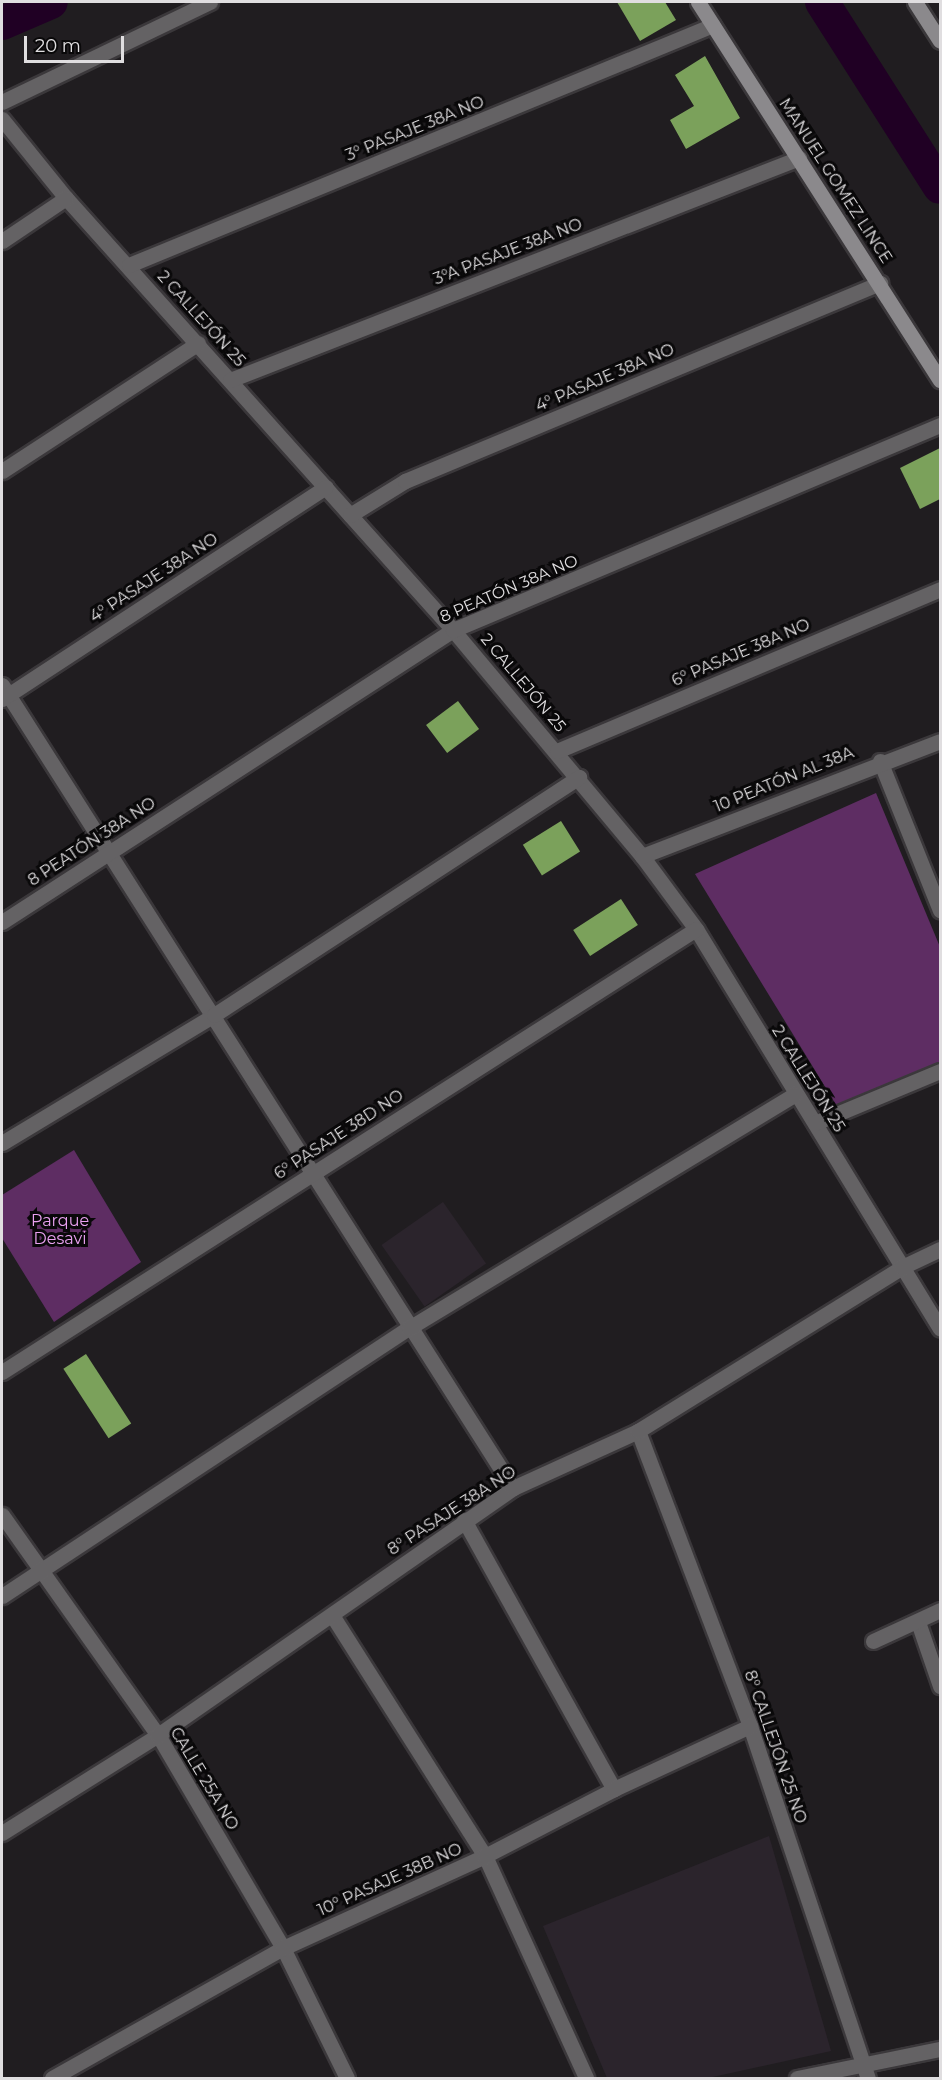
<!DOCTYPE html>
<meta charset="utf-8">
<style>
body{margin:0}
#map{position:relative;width:942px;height:2080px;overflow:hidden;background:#201d20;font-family:Montserrat,sans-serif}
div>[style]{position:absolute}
.built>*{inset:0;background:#2b242c;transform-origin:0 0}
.green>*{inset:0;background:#5e2d63}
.canal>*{height:34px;margin:-17px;padding:0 17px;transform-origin:17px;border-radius:17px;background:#200024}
.building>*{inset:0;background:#7ba15b;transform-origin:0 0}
.roads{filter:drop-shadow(2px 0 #3b383b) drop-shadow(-2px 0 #3b383b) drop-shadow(0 2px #3b383b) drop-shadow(0 -2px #3b383b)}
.minor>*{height:15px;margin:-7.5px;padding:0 7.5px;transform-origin:7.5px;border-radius:7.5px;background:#646264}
.secondary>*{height:15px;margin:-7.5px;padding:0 7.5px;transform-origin:7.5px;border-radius:7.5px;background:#8b898c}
span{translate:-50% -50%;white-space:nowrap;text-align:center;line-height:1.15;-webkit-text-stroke:6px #090809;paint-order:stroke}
.street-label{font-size:16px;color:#e0dee0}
.park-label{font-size:16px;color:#eaa1f1}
.frame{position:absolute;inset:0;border:3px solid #e0dee0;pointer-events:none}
.scale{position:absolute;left:24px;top:36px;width:100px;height:27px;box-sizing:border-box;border:3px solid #e0dee0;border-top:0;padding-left:8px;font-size:18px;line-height:21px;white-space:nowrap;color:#e0dee0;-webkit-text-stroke:4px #090809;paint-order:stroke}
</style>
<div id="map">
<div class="built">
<i style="left:443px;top:1202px;width:75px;height:75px;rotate:55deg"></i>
<i style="clip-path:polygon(769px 1836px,831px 2051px,708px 2078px,607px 2078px,543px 1926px)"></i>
</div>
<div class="green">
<i style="clip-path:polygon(876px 793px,940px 947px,940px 1064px,838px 1108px,695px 874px)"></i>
<i style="clip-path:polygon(74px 1150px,141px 1262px,54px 1322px,2px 1238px,2px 1195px)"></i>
</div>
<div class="canal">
<i style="left:822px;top:2px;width:219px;rotate:57.5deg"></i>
<i style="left:2px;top:23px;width:53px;rotate:-23.2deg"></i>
</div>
<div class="building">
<i style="clip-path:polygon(617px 2px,665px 2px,676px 20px,640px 41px)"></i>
<i style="clip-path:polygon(705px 56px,740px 118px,686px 149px,670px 120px,694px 106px,675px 75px)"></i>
<i style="clip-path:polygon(940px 448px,940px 499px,920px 509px,900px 468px)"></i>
<i style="left:458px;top:701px;width:35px;height:40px;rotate:53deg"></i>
<i style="left:561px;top:821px;width:36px;height:45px;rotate:58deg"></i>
<i style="left:621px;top:899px;width:31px;height:57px;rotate:57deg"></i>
<i style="left:86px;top:1354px;width:83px;height:27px;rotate:57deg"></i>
</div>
<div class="roads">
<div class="minor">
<i style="left:2px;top:102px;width:231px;rotate:-25.7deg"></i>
<i style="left:2px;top:119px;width:102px;rotate:51deg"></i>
<i style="left:66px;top:198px;width:580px;rotate:48.14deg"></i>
<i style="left:453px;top:630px;width:295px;rotate:50.1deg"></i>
<i style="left:642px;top:856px;width:91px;rotate:53.5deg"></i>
<i style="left:696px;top:929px;width:468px;rotate:58.6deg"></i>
<i style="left:2px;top:241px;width:77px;rotate:-33.9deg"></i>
<i style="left:129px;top:265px;width:631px;rotate:-22.34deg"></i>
<i style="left:230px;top:380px;width:611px;rotate:-21.31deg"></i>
<i style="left:2px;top:471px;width:234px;rotate:-33.1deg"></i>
<i style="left:350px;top:515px;width:65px;rotate:-31.7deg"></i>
<i style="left:405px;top:481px;width:515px;rotate:-22.63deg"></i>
<i style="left:2px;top:685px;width:952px;rotate:57.53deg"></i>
<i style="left:2px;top:699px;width:387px;rotate:-33.2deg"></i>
<i style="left:557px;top:751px;width:416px;rotate:-22.9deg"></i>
<i style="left:880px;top:761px;width:161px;rotate:68.1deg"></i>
<i style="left:642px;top:856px;width:319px;rotate:-21.1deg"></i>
<i style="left:2px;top:922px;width:537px;rotate:-32.92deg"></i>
<i style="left:453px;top:630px;width:528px;rotate:-22.83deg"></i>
<i style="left:815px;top:1123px;width:135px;rotate:-22.6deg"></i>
<i style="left:2px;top:1143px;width:248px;rotate:-31.1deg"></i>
<i style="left:214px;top:1015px;width:436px;rotate:-33.1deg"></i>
<i style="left:2px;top:1372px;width:823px;rotate:-32.55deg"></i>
<i style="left:638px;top:1431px;width:316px;rotate:69.2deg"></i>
<i style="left:750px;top:1726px;width:371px;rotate:71.5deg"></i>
<i style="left:2px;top:1515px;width:270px;rotate:54.7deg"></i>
<i style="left:158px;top:1735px;width:247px;rotate:59.6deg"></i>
<i style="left:283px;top:1948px;width:145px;rotate:63.8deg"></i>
<i style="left:464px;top:1520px;width:308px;rotate:60.9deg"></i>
<i style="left:2px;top:1596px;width:487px;rotate:-33.4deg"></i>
<i style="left:409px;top:1328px;width:451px;rotate:-31.2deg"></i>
<i style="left:332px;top:1615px;width:285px;rotate:57.6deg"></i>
<i style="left:485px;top:1856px;width:244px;rotate:65.5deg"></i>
<i style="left:918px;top:1622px;width:68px;rotate:71deg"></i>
<i style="left:873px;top:1641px;width:74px;rotate:-24.8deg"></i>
<i style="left:2px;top:1833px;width:184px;rotate:-32.1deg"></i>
<i style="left:158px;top:1735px;width:432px;rotate:-34.8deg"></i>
<i style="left:513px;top:1488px;width:137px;rotate:-24.5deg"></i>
<i style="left:638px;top:1431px;width:311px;rotate:-31.8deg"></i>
<i style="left:902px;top:1267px;width:42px;rotate:-25.3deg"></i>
<i style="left:52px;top:2078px;width:265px;rotate:-29.4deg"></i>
<i style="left:283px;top:1948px;width:222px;rotate:-24.5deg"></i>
<i style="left:485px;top:1856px;width:145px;rotate:-27.4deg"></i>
<i style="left:614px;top:1789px;width:150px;rotate:-24.9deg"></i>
<i style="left:797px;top:2078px;width:146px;rotate:-11.5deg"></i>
</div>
<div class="secondary">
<i style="left:698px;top:2px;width:449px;rotate:57.4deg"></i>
<i style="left:915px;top:2px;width:46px;rotate:57.3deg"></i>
</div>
</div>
<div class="street-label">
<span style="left:415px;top:129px;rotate:-22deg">3° PASAJE 38A NO</span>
<span style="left:835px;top:181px;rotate:57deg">MANUEL GOMEZ LINCE</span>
<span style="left:508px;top:252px;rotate:-21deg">3°A PASAJE 38A NO</span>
<span style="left:201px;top:319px;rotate:48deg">2 CALLEJÓN 25</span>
<span style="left:605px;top:378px;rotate:-23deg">4° PASAJE 38A NO</span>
<span style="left:154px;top:578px;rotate:-33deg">4° PASAJE 38A NO</span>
<span style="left:509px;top:589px;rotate:-23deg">8 PEATÓN 38A NO</span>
<span style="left:741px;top:653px;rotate:-23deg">6° PASAJE 38A NO</span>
<span style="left:523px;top:683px;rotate:50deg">2 CALLEJÓN 25</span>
<span style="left:784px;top:780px;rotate:-22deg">10 PEATÓN AL 38A</span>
<span style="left:92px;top:842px;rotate:-33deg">8 PEATÓN 38A NO</span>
<span style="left:808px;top:1079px;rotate:58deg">2 CALLEJÓN 25</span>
<span style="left:339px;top:1135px;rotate:-33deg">6° PASAJE 38D NO</span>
<span style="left:452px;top:1511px;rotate:-33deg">8° PASAJE 38A NO</span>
<span style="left:775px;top:1747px;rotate:71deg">8° CALLEJÓN 25 NO</span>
<span style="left:204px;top:1779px;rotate:59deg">CALLE 25A NO</span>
<span style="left:390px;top:1880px;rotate:-24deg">10° PASAJE 38B NO</span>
</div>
<div class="park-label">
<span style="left:60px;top:1230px">Parque<br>Desavi</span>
</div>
<div class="frame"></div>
<div class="scale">20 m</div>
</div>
